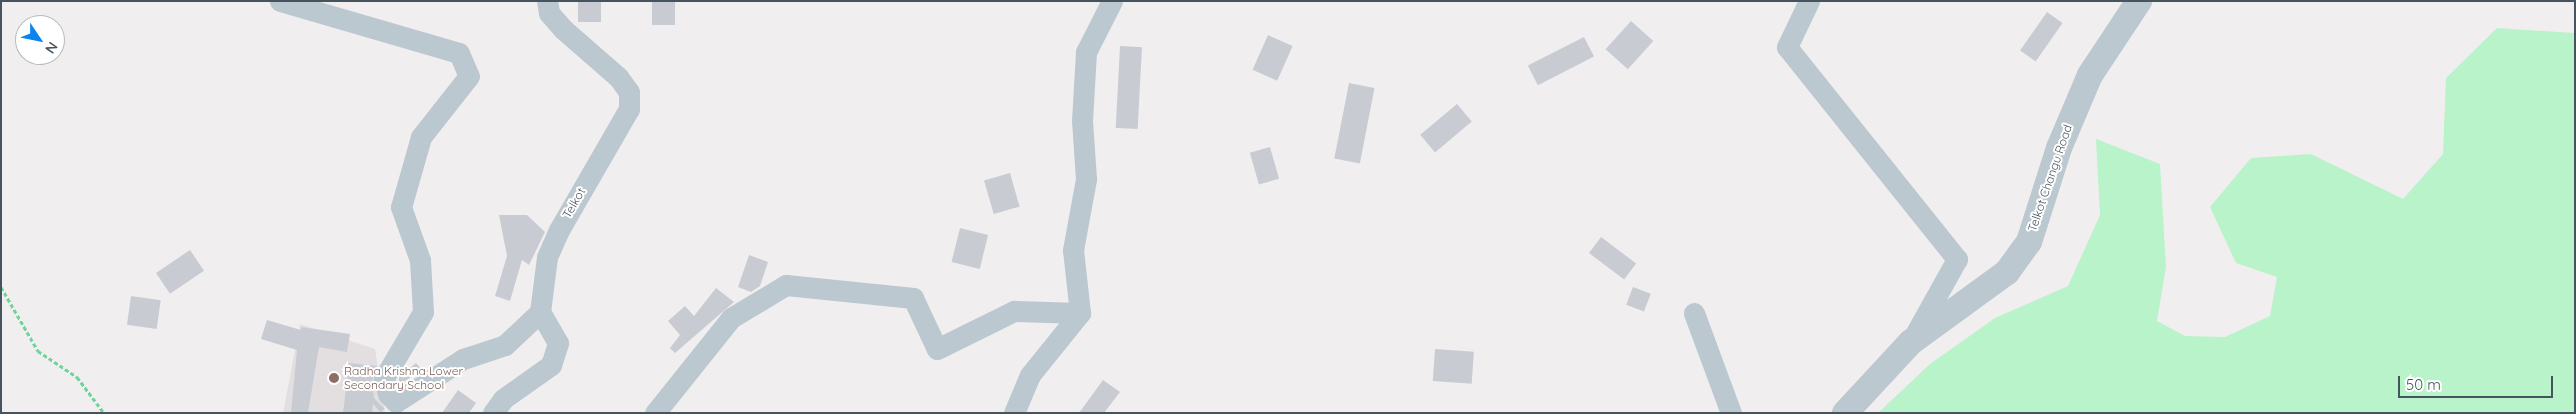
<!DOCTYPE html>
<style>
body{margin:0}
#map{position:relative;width:2576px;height:414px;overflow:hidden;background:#f1eeef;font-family:Quicksand,sans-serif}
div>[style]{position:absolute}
.education>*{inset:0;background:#e3dfe1}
.green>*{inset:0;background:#b9f3ca}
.building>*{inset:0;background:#c8ccd2;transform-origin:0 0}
.path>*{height:3px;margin-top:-1.5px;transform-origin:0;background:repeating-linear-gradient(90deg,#6ed498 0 4px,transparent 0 6.5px)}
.minor>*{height:21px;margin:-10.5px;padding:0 10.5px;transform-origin:10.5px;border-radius:10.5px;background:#bbc8cf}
.tertiary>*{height:26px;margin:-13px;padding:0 13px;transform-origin:13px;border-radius:13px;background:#bbc8cf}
.dots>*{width:14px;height:14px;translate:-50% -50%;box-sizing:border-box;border:2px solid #fff;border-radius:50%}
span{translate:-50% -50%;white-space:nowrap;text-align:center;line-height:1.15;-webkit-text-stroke:4px #fff;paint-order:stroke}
.street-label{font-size:12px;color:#45545e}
.education-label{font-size:12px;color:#785e54}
.left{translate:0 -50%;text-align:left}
.frame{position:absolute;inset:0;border:2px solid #45545e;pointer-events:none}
.north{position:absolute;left:15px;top:15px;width:50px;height:50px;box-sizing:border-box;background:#fff;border:1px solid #b5bbbf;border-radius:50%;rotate:124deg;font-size:14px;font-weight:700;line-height:20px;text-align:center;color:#45545e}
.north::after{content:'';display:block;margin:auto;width:18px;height:22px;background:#0a84f0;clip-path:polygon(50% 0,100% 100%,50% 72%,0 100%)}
.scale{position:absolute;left:2398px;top:376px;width:155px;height:22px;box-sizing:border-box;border:2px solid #45545e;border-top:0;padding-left:6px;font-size:15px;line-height:18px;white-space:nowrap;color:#45545e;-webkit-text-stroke:4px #fff;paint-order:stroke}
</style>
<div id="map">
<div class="education">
<i style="clip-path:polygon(300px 324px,375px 349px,385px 413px,283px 413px)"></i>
</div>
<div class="green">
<i style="clip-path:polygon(2497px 28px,2575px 33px,2575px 413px,1878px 413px,1930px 364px,1995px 318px,2068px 286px,2100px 215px,2096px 139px,2160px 164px,2166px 267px,2157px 321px,2185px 336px,2225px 337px,2270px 316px,2277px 277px,2236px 263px,2210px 207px,2251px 158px,2311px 154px,2403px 199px,2443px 154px,2446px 78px)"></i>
</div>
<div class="building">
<i style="left:578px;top:1px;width:23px;height:21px"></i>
<i style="left:652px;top:1px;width:23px;height:24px"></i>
<i style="left:2047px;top:12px;width:19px;height:47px;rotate:35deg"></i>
<i style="left:1631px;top:21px;width:30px;height:38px;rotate:42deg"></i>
<i style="left:1268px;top:35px;width:27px;height:38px;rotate:24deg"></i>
<i style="left:1584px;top:37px;width:22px;height:63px;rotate:63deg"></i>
<i style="left:1120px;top:46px;width:22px;height:82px;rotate:3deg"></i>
<i style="left:1349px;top:83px;width:26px;height:77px;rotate:11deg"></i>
<i style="left:1457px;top:104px;width:23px;height:48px;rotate:50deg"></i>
<i style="left:1270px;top:147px;width:33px;height:21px;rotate:74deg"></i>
<i style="left:1010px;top:173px;width:35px;height:27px;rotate:74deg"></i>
<i style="clip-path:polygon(499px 215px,527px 215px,545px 232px,529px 265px,522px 260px,510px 301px,495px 296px,507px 256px)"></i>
<i style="left:960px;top:228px;width:29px;height:35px;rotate:14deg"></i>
<i style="left:1601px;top:237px;width:44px;height:20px;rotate:37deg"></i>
<i style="left:190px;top:250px;width:25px;height:41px;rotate:56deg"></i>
<i style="clip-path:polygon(749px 255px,768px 262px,760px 286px,751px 292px,738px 287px)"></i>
<i style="left:1633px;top:287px;width:19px;height:19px;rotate:21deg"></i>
<i style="clip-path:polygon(716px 288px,734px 302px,675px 353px,670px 348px,680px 335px,668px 321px,685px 306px,694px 316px)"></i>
<i style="left:131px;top:296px;width:30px;height:29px;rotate:8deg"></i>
<i style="clip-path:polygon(267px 320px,301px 330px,301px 327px,350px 334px,347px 352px,319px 347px,308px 413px,291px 413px,297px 350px,261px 339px)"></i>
<i style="left:1435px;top:349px;width:39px;height:32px;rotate:4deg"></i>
<i style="clip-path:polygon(349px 363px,377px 366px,372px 381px,374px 398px,385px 409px,380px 412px,373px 404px,372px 413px,343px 413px)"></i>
<i style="clip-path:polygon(416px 363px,422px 370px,399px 385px,399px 377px)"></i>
<i style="clip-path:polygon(1103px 380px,1120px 392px,1104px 413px,1079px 413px)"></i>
<i style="clip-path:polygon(458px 390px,476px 403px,469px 413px,442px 413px)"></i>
</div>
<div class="path">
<i style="left:1px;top:287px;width:74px;rotate:60deg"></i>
<i style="left:38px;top:351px;width:47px;rotate:33.7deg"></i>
<i style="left:77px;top:377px;width:45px;rotate:53.1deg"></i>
</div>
<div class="minor">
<i style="left:280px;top:1px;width:186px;rotate:16.2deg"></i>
<i style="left:459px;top:53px;width:25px;rotate:67deg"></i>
<i style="left:469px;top:76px;width:78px;rotate:128.2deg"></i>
<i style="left:421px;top:137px;width:73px;rotate:105.9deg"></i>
<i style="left:401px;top:207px;width:56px;rotate:70.3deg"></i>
<i style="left:420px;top:260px;width:52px;rotate:86.7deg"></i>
<i style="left:423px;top:312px;width:77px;rotate:120.6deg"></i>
<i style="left:384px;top:378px;width:16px;rotate:76deg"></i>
<i style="left:388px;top:394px;width:11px;rotate:45deg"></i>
<i style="left:396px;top:402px;width:80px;rotate:-32.7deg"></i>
<i style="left:463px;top:359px;width:44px;rotate:-18.4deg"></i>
<i style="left:505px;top:345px;width:48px;rotate:-43.3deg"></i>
<i style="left:1809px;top:1px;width:51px;rotate:115.6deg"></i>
<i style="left:1787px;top:47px;width:272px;rotate:51.3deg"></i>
<i style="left:1957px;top:259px;width:93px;rotate:119.1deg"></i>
<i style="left:1694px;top:313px;width:107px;rotate:69.7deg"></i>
<i style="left:493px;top:413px;width:17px;rotate:-54deg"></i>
<i style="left:503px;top:399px;width:59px;rotate:-35.3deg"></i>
<i style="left:551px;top:365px;width:23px;rotate:-72deg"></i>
<i style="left:558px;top:343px;width:36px;rotate:-120deg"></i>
<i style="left:540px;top:312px;width:55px;rotate:-82.7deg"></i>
<i style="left:547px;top:257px;width:30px;rotate:-66deg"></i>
<i style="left:559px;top:230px;width:140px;rotate:-60deg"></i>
<i style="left:629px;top:109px;width:17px;rotate:-90deg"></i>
<i style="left:629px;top:92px;width:19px;rotate:-126deg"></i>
<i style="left:618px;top:77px;width:73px;rotate:-138.9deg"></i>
<i style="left:563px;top:29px;width:21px;rotate:-131deg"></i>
<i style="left:549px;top:13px;width:12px;rotate:-99deg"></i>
<i style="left:655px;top:413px;width:122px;rotate:-51.3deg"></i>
<i style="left:731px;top:318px;width:64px;rotate:-31deg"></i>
<i style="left:786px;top:285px;width:128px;rotate:5.8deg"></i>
<i style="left:913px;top:298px;width:56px;rotate:64.8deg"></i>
<i style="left:937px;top:349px;width:86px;rotate:-26.3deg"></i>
<i style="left:1014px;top:311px;width:66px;rotate:1.7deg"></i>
<i style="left:1080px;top:313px;width:63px;rotate:-96.3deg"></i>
<i style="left:1073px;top:250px;width:72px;rotate:-79.6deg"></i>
<i style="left:1086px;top:179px;width:58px;rotate:-93.9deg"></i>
<i style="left:1082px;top:121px;width:69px;rotate:-86.7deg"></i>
<i style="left:1086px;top:52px;width:57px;rotate:-63deg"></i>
<i style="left:1014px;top:413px;width:41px;rotate:-67.2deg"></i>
<i style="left:1030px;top:375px;width:80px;rotate:-51.1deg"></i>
</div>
<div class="tertiary">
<i style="left:1845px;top:413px;width:97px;rotate:-47.1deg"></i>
<i style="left:1911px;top:342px;width:119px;rotate:-36.1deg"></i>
<i style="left:2007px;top:272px;width:37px;rotate:-54deg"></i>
<i style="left:2029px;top:242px;width:99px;rotate:-72.3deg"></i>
<i style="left:2059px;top:148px;width:79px;rotate:-67deg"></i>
<i style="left:2090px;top:75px;width:89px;rotate:-56.5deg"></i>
</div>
<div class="dots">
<i style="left:334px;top:378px;background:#8d6e63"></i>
</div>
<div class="street-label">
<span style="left:2050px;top:178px;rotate:-71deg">Telkot Changu Road</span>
<span style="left:574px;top:203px;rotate:-60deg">Telkot</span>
</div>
<div class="education-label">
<span class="left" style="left:344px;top:378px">Radha Krishna Lower<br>Secondary School</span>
</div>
<div class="frame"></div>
<div class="north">N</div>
<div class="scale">50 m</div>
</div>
